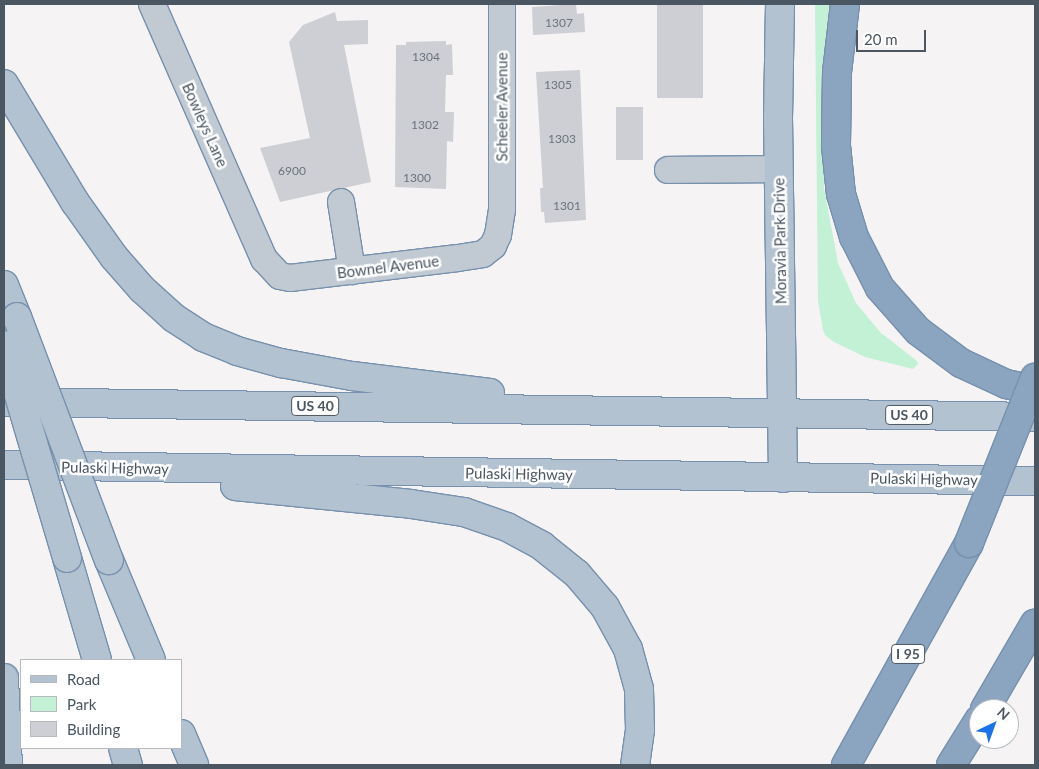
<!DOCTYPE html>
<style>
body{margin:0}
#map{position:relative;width:1039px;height:769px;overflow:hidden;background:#f5f3f3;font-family:Lato,sans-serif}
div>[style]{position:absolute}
.green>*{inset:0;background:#c3f1d5}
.building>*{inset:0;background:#cdcfd5;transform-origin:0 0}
.roads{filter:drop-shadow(1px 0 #7690ad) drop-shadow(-1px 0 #7690ad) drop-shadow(0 1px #7690ad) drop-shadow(0 -1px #7690ad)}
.minor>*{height:26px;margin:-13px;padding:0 13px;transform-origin:13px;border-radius:13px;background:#c1cad2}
.major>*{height:28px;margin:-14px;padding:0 14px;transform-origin:14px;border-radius:14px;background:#b3c2d1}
.highway>*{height:28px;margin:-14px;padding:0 14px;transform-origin:14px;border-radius:14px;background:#8ba5c1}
.bridges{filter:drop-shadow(1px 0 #7690ad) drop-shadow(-1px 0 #7690ad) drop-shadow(0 1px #7690ad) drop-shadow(0 -1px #7690ad)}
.major-bridge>*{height:28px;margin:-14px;padding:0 14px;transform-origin:14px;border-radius:14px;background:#b3c2d1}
.highway-bridge>*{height:28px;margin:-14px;padding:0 14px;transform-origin:14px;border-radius:14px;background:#8ba5c1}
span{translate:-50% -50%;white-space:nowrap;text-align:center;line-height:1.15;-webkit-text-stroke:5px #fff;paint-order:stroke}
.number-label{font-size:12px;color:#6b747e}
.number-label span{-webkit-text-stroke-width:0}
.shield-label span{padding:1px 4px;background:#fff;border:1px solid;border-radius:4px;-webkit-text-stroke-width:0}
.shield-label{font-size:14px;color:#4a5661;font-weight:700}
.street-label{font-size:15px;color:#4a5661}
.frame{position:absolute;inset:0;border:5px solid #4a5661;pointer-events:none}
.legend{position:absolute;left:20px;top:659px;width:162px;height:90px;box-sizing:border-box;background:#fff;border:1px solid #b7bbc0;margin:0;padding:6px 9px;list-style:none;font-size:15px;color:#4a5661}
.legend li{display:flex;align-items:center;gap:10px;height:25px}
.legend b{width:25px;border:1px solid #b7bbc0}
.north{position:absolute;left:969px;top:699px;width:50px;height:50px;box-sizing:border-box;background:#fff;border:1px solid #b7bbc0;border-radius:50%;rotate:42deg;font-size:14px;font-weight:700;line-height:20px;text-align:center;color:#4a5661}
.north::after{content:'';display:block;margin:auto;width:18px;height:22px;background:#1a73e8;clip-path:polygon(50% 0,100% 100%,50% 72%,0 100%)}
.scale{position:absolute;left:856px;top:30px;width:70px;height:22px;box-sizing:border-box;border:2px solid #4a5661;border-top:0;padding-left:6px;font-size:15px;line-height:18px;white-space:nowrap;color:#4a5661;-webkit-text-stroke:4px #fff;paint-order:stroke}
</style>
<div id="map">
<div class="green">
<i style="clip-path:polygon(815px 4px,831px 4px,823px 134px,824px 188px,838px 263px,856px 303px,880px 332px,917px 361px,918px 364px,913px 369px,865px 357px,834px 342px,825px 335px,823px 330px,818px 301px)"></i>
</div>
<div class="building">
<i style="clip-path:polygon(576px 4px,577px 14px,584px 13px,585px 32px,533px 35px,532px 7px)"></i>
<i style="left:657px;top:4px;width:46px;height:94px"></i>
<i style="clip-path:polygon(335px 12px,337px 21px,368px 20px,368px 44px,344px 45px,371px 182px,280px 202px,260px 148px,310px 138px,289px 42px,303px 25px)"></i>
<i style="clip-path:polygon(446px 41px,446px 45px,452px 44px,453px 75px,446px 75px,445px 112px,454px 112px,453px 142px,447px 141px,446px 189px,395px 187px,396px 45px,406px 45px,406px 42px)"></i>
<i style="clip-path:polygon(580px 70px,586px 220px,545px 223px,544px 212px,541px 212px,540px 188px,543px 188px,536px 72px)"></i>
<i style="left:616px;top:107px;width:27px;height:53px"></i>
</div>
<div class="roads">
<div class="minor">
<i style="left:152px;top:4px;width:279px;rotate:66.3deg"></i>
<i style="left:264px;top:259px;width:23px;rotate:47deg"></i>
<i style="left:280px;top:276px;width:10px;rotate:11deg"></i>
<i style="left:290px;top:278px;width:169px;rotate:-6.8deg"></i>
<i style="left:458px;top:258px;width:25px;rotate:-9deg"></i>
<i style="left:483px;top:254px;width:13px;rotate:-39deg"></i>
<i style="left:493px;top:246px;width:12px;rotate:-66deg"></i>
<i style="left:498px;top:235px;width:25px;rotate:-81deg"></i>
<i style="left:502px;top:210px;width:206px;rotate:-90deg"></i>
<i style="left:668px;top:170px;width:111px;rotate:-0.5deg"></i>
<i style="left:341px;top:202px;width:70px;rotate:80.9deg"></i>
</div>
<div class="major">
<i style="left:780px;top:4px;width:114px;rotate:91deg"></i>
<i style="left:778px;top:118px;width:360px;rotate:89.2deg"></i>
<i style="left:4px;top:84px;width:138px;rotate:59deg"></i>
<i style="left:75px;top:202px;width:67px;rotate:54.7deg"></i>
<i style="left:114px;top:257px;width:43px;rotate:48.8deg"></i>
<i style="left:142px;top:289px;width:43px;rotate:42.2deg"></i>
<i style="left:174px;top:318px;width:35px;rotate:33deg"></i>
<i style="left:203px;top:337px;width:37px;rotate:22deg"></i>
<i style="left:237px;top:351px;width:46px;rotate:15.3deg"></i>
<i style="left:281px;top:363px;width:72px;rotate:10.4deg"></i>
<i style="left:352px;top:376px;width:139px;rotate:7deg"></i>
<i style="left:4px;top:285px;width:35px;rotate:68deg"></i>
<i style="left:4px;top:402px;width:1031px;rotate:0.83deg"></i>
<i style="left:4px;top:465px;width:1031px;rotate:0.89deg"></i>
<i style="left:235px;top:486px;width:177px;rotate:5.8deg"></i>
<i style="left:411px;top:504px;width:54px;rotate:8.6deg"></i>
<i style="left:464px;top:512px;width:46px;rotate:19.2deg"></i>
<i style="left:507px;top:527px;width:40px;rotate:28deg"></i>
<i style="left:542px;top:546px;width:45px;rotate:38.7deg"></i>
<i style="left:577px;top:574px;width:43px;rotate:49.7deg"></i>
<i style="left:605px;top:607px;width:48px;rotate:61.3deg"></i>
<i style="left:628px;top:649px;width:41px;rotate:74.6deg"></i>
<i style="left:639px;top:689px;width:41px;rotate:88.6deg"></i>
<i style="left:640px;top:730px;width:35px;rotate:98deg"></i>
<i style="left:67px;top:558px;width:106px;rotate:73.6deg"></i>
<i style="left:109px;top:560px;width:108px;rotate:67.2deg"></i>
<i style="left:4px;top:678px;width:87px;rotate:87.4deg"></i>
<i style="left:181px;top:734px;width:34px;rotate:67deg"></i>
<i style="left:123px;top:748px;width:18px;rotate:74deg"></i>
</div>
<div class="highway">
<i style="left:845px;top:4px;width:68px;rotate:96.7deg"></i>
<i style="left:837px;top:72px;width:74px;rotate:90.8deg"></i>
<i style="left:836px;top:146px;width:48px;rotate:84.1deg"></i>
<i style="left:841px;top:194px;width:45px;rotate:73.2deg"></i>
<i style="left:854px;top:237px;width:57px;rotate:63deg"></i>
<i style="left:880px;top:288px;width:57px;rotate:48.5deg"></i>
<i style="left:918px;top:331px;width:54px;rotate:36.7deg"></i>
<i style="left:961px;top:363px;width:50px;rotate:25deg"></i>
<i style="left:1006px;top:384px;width:30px;rotate:12deg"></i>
<i style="left:985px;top:709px;width:99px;rotate:-59.8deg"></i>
<i style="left:846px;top:765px;width:254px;rotate:-61deg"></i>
<i style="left:951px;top:765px;width:53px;rotate:-58.1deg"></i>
</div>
</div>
<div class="bridges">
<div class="major-bridge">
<i style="left:17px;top:317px;width:260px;rotate:69.3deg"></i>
<i style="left:4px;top:345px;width:222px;rotate:73.5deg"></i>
</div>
<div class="highway-bridge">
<i style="left:969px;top:543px;width:178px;rotate:-68.2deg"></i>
</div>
</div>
<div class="number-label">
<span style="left:559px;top:23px">1307</span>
<span style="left:426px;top:57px">1304</span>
<span style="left:558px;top:85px">1305</span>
<span style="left:425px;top:125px">1302</span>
<span style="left:562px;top:139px">1303</span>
<span style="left:292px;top:171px">6900</span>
<span style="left:417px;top:178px">1300</span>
<span style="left:567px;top:206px">1301</span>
</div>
<div class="shield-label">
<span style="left:315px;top:406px">US 40</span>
<span style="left:909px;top:415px">US 40</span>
<span style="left:908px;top:654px">I 95</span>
</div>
<div class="street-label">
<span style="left:502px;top:107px;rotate:-90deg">Scheeler Avenue</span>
<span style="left:205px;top:125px;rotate:66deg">Bowleys Lane</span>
<span style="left:780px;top:241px;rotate:-91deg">Moravia Park Drive</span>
<span style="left:388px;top:267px;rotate:-7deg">Bownel Avenue</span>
<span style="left:115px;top:468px;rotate:1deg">Pulaski Highway</span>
<span style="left:519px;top:474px;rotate:1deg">Pulaski Highway</span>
<span style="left:924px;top:479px;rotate:1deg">Pulaski Highway</span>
</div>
<div class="frame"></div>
<ul class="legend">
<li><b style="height:6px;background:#b3c2d1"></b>Road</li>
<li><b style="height:14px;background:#c3f1d5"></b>Park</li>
<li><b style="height:14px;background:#cdcfd5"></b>Building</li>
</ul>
<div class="north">N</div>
<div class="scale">20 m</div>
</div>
